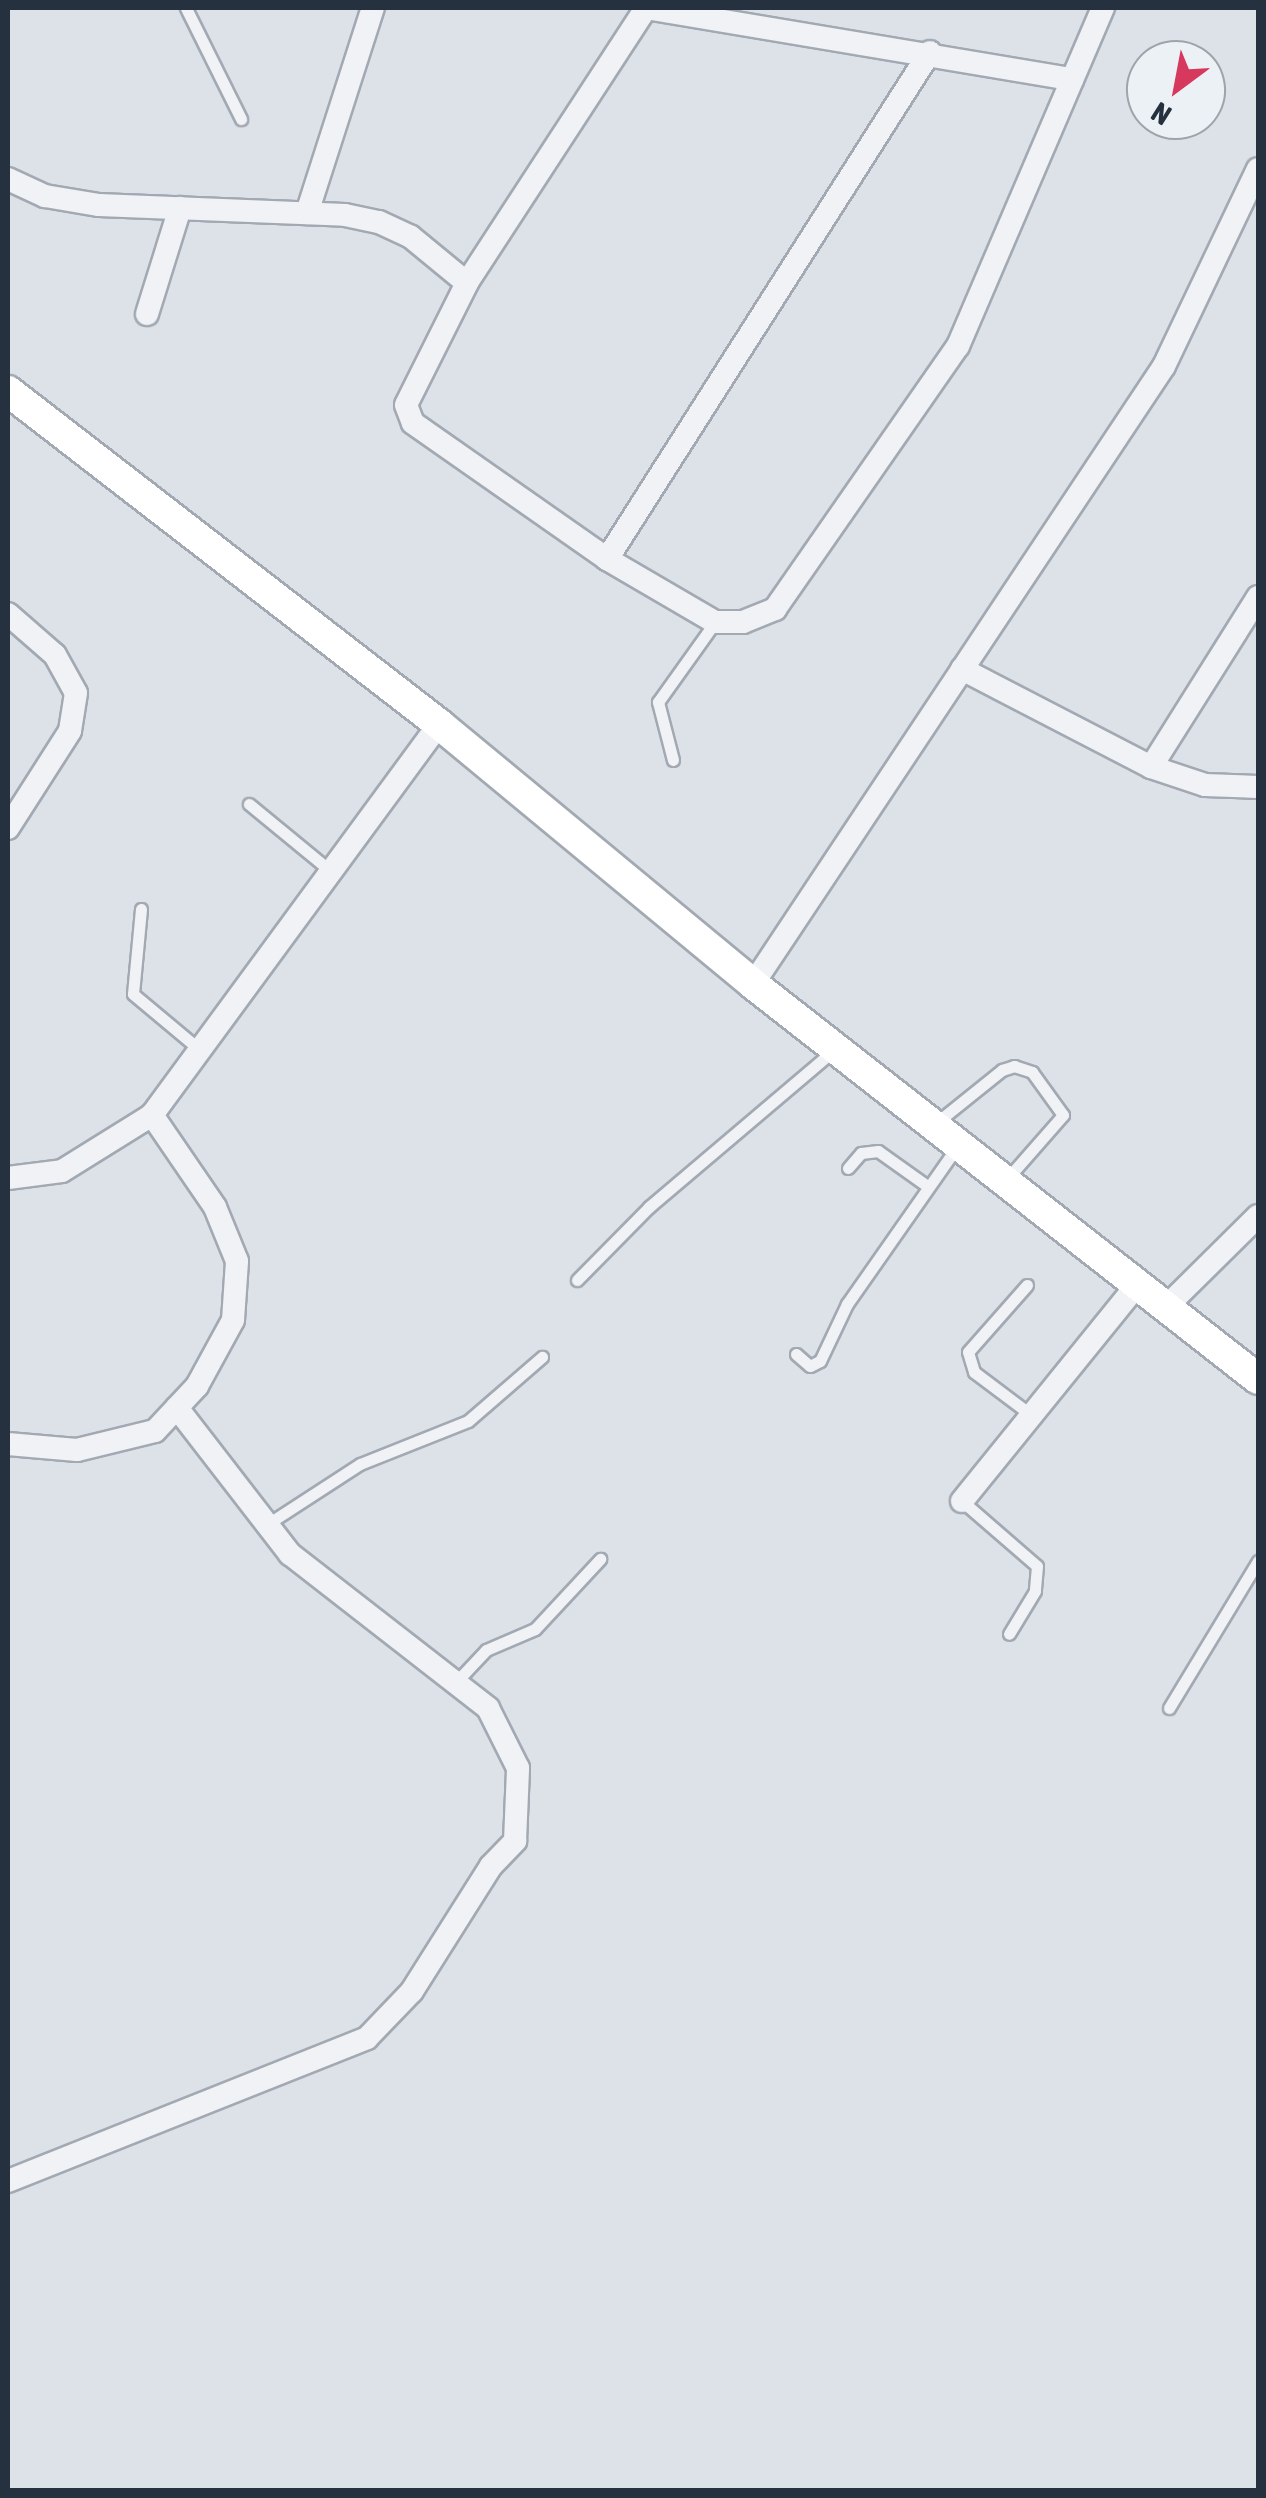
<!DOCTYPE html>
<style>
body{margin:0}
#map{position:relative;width:1266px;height:2498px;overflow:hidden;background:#dde2e8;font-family:"Asap Condensed",sans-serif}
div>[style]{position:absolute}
.roads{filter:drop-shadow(2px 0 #a2a9b2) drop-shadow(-2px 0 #a2a9b2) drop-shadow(0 2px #a2a9b2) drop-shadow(0 -2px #a2a9b2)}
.lane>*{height:11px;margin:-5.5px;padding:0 5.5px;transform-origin:5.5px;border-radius:5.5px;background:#f0f2f6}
.street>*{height:22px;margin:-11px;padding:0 11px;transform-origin:11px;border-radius:11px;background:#f0f2f6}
.secondary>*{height:30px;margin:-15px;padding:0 15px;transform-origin:15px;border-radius:15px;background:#fff}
span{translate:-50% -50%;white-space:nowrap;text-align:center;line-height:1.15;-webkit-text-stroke:8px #ecf1f5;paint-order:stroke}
.frame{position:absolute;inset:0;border:10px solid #25313f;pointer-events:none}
.north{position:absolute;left:1126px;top:40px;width:100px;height:100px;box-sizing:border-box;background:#ecf1f5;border:2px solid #9ca4ac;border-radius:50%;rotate:212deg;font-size:28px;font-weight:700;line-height:40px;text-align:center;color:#25313f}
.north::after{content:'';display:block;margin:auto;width:35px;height:45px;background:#d7385e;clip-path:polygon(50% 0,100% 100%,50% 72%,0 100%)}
</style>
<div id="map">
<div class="roads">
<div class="lane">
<i style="left:186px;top:8px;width:124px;rotate:63.6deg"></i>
<i style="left:673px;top:760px;width:60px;rotate:-104.5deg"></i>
<i style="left:658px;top:702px;width:98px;rotate:-54.5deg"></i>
<i style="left:249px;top:804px;width:102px;rotate:39.4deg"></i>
<i style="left:141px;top:909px;width:85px;rotate:95.4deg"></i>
<i style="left:133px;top:994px;width:87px;rotate:39.9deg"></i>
<i style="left:936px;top:1123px;width:85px;rotate:-38.8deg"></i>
<i style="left:1002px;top:1070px;width:13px;rotate:-18deg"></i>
<i style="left:1014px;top:1066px;width:19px;rotate:18deg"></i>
<i style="left:1032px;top:1072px;width:53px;rotate:54.2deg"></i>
<i style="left:1063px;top:1115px;width:85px;rotate:131.2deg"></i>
<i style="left:848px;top:1168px;width:20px;rotate:-49deg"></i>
<i style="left:861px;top:1153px;width:17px;rotate:-7deg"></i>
<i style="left:878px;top:1151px;width:60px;rotate:35.5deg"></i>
<i style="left:577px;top:1280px;width:103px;rotate:-45.4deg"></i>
<i style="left:649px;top:1207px;width:241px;rotate:-40.3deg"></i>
<i style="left:1027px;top:1285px;width:89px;rotate:131.4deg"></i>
<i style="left:968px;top:1352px;width:21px;rotate:73deg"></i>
<i style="left:974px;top:1372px;width:71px;rotate:37deg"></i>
<i style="left:796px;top:1354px;width:18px;rotate:41deg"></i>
<i style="left:810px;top:1366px;width:11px;rotate:-27deg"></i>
<i style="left:820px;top:1361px;width:63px;rotate:-64.7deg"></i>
<i style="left:847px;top:1304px;width:192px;rotate:-55deg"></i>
<i style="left:962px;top:1501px;width:99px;rotate:40.9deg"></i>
<i style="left:1037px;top:1566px;width:25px;rotate:95deg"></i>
<i style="left:1035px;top:1591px;width:50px;rotate:121.2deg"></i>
<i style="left:266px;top:1525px;width:112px;rotate:-33deg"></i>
<i style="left:360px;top:1464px;width:116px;rotate:-21.7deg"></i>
<i style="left:468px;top:1421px;width:98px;rotate:-40.9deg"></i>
<i style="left:456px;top:1682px;width:44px;rotate:-46.8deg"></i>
<i style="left:486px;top:1650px;width:53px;rotate:-23.2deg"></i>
<i style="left:535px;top:1629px;width:96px;rotate:-47.1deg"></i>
<i style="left:1169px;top:1708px;width:172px;rotate:-58.8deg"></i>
</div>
<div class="street">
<i style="left:646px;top:8px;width:328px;rotate:123.1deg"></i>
<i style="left:467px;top:283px;width:136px;rotate:116.6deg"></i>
<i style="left:406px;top:405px;width:19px;rotate:69deg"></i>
<i style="left:413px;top:423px;width:237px;rotate:35deg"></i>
<i style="left:607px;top:559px;width:125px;rotate:30.3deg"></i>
<i style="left:715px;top:622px;width:28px"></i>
<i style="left:743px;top:622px;width:35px;rotate:-22deg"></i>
<i style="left:775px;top:609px;width:320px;rotate:-55.2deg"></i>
<i style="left:958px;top:346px;width:368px;rotate:-66.8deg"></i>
<i style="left:646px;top:8px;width:432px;rotate:9.5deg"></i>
<i style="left:8px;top:179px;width:41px;rotate:24.7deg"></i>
<i style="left:45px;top:196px;width:55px;rotate:9.5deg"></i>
<i style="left:99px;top:205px;width:246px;rotate:2.3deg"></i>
<i style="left:345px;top:215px;width:35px;rotate:12deg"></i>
<i style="left:379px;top:222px;width:35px;rotate:25deg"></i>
<i style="left:411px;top:237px;width:72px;rotate:39.4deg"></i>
<i style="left:307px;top:213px;width:215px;rotate:-72.2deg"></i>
<i style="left:147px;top:314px;width:111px;rotate:-72.7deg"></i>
<i style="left:607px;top:559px;width:601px;rotate:-57.5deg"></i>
<i style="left:8px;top:614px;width:62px;rotate:41.1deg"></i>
<i style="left:55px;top:655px;width:43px;rotate:61.1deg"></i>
<i style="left:76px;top:693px;width:38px;rotate:99deg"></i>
<i style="left:70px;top:731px;width:115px;rotate:122.6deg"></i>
<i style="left:962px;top:669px;width:213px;rotate:27.4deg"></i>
<i style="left:1151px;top:767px;width:57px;rotate:18.4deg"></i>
<i style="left:1205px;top:785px;width:53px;rotate:2.2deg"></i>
<i style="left:1151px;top:767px;width:201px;rotate:-57.8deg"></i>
<i style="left:753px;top:984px;width:742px;rotate:-56.37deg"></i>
<i style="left:1164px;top:366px;width:218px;rotate:-64.5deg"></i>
<i style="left:8px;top:1178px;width:54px;rotate:-7.4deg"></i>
<i style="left:62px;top:1171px;width:106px;rotate:-31.9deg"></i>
<i style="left:152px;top:1115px;width:485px;rotate:-53.7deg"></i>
<i style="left:1164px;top:1309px;width:132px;rotate:-44.7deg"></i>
<i style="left:8px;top:1444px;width:69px;rotate:5deg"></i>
<i style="left:77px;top:1450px;width:80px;rotate:-13.7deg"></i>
<i style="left:155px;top:1431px;width:62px;rotate:-47deg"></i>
<i style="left:197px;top:1386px;width:75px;rotate:-61.4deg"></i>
<i style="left:233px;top:1320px;width:59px;rotate:-86.1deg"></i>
<i style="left:237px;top:1261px;width:58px;rotate:-112.2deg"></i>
<i style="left:215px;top:1207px;width:112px;rotate:-124.4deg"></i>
<i style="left:962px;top:1501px;width:275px;rotate:-51deg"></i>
<i style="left:8px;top:2181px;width:386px;rotate:-21.7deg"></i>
<i style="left:367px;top:2038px;width:65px;rotate:-46.2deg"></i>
<i style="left:412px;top:1991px;width:148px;rotate:-57.7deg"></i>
<i style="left:491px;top:1866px;width:35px;rotate:-46deg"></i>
<i style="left:515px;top:1841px;width:73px;rotate:-87.6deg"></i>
<i style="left:518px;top:1768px;width:67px;rotate:-116.6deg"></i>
<i style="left:488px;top:1708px;width:251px;rotate:-142.1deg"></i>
<i style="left:290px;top:1554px;width:185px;rotate:-127.7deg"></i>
</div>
<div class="secondary">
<i style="left:8px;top:391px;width:545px;rotate:37.69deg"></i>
<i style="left:439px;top:724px;width:408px;rotate:39.6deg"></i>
<i style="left:753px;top:984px;width:641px;rotate:38.03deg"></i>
</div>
</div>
<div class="frame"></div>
<div class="north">N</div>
</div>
